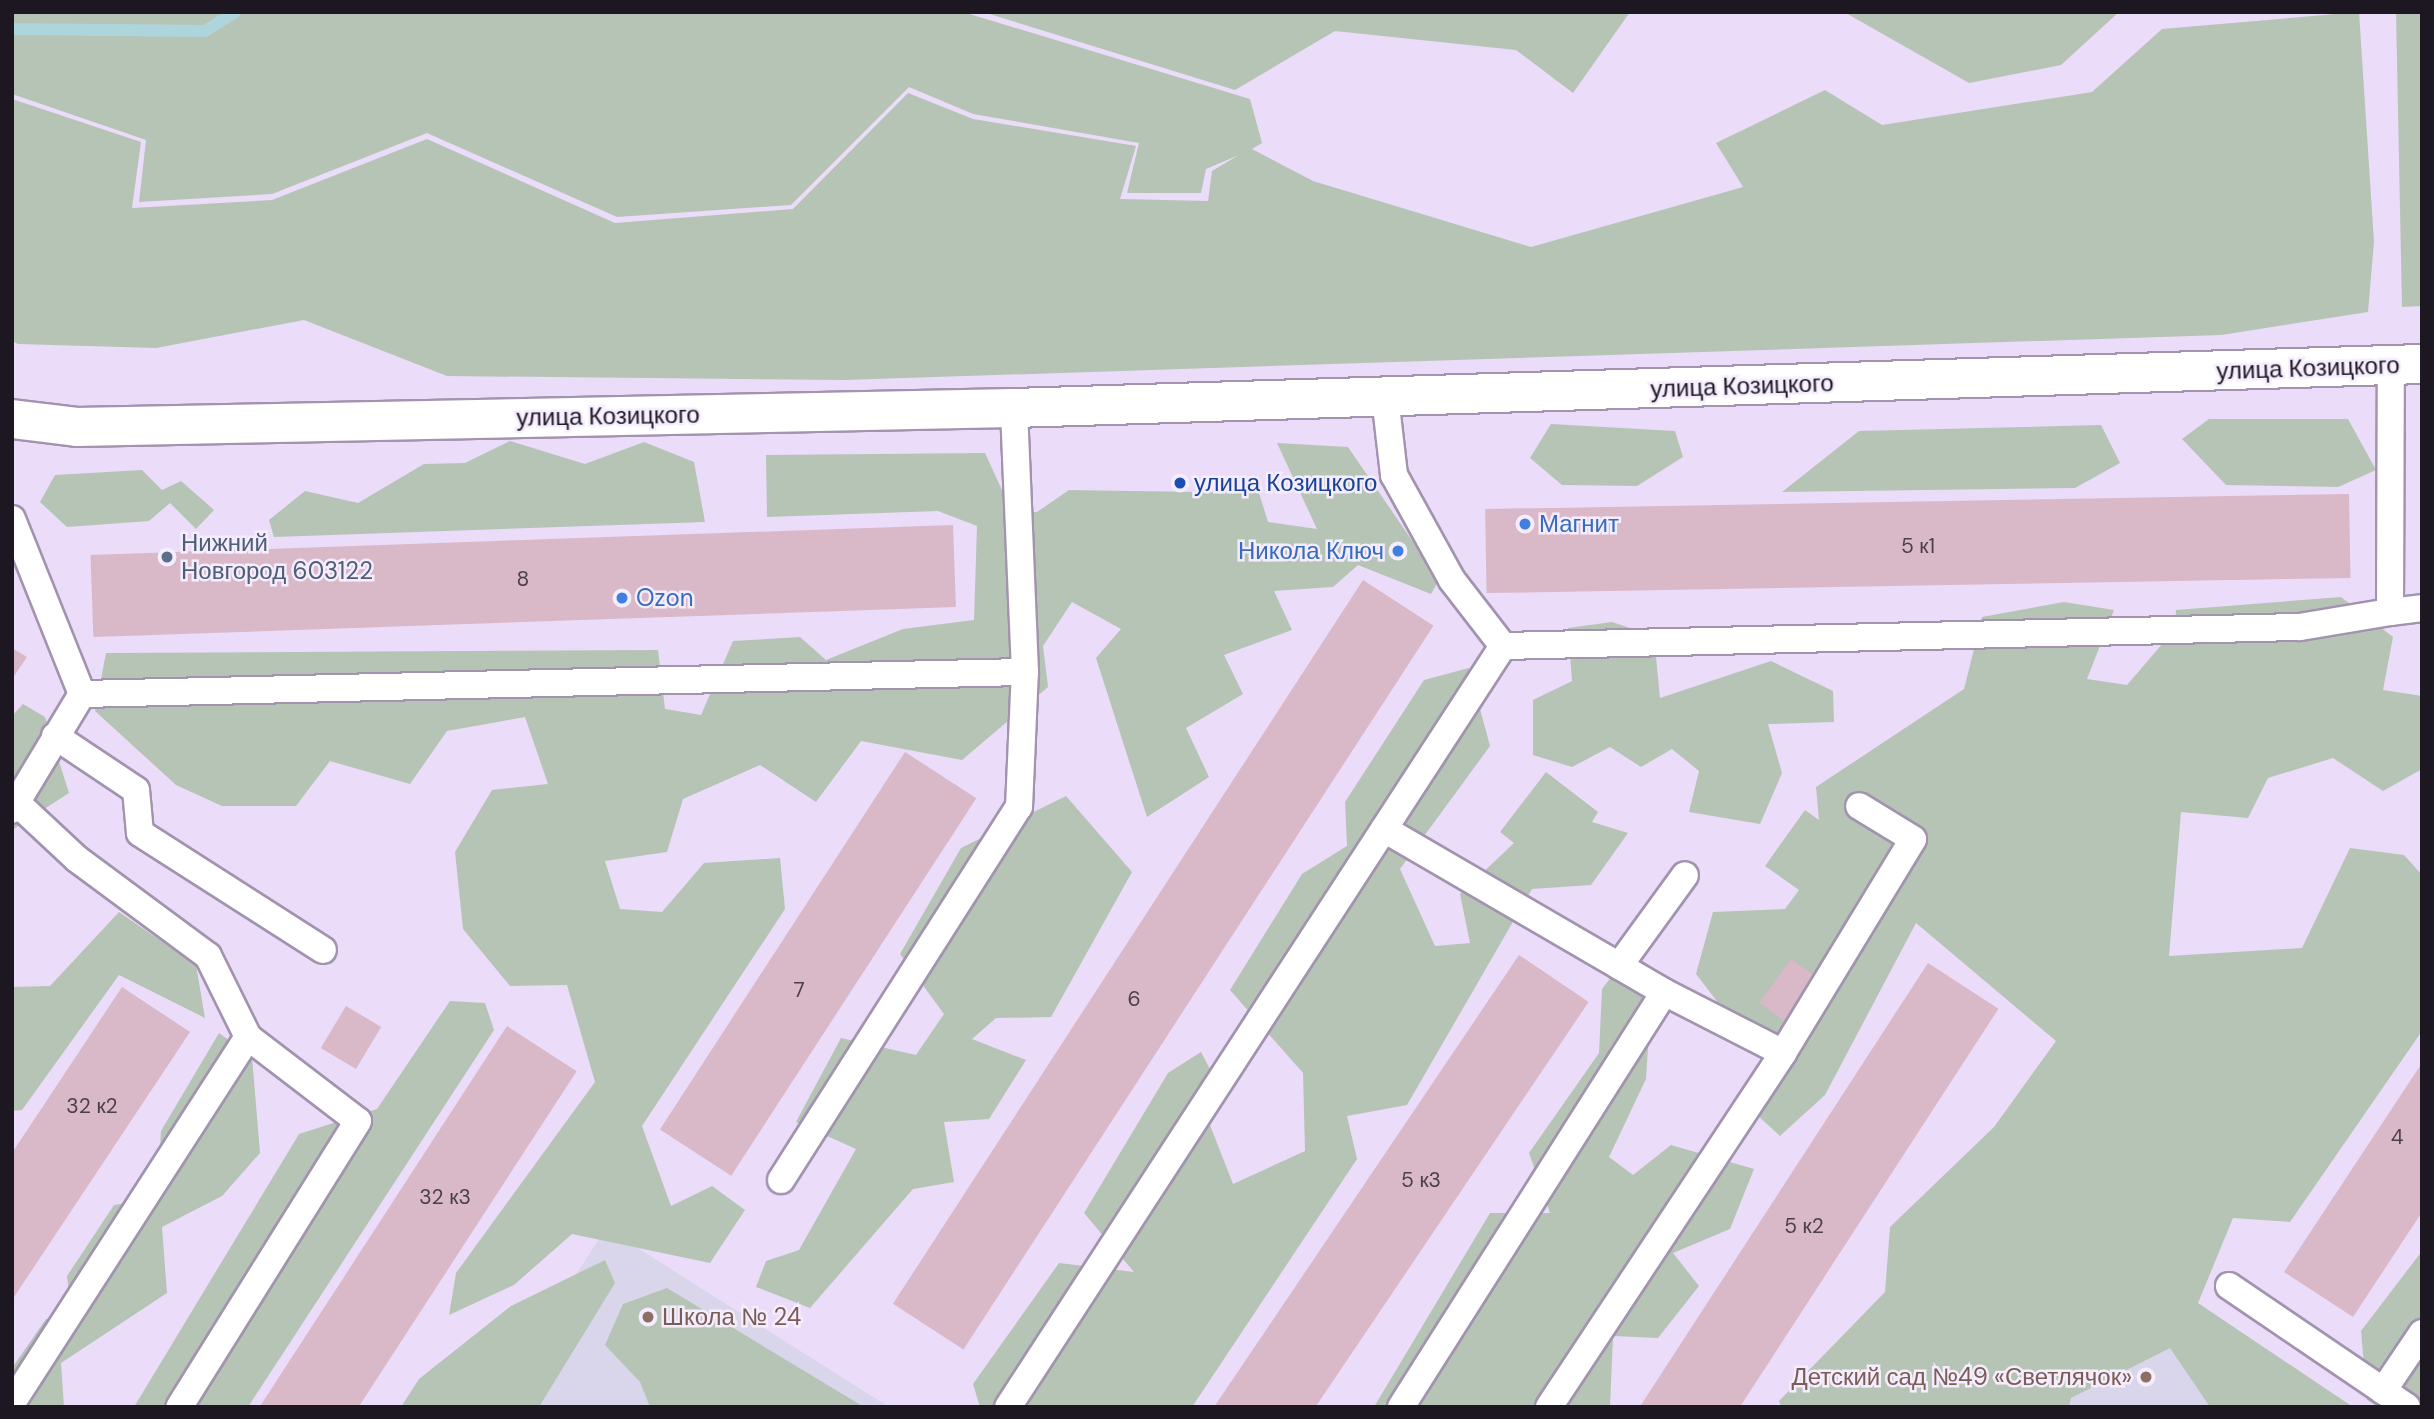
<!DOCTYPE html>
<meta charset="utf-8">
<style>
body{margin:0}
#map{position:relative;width:2434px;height:1419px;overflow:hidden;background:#ebdcf9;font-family:"DM Sans",sans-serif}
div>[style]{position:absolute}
.education>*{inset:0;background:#d9d6ec}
.green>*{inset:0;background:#b5c4b5}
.stream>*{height:12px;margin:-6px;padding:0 6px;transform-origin:6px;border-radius:6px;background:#aed4dc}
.building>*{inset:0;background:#d9b8c7;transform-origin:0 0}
.roads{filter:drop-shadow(2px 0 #a293ae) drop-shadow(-2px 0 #a293ae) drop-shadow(0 2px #a293ae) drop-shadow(0 -2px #a293ae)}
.lane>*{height:26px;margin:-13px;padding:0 13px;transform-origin:13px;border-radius:13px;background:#fff}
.secondary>*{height:38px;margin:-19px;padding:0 19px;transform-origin:19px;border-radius:19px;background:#fff}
.dots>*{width:19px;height:19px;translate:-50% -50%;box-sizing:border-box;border:4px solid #f5ecfe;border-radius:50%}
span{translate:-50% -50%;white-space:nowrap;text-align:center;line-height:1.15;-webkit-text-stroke:5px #f5ecfe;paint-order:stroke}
.number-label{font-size:21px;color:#4b3f4a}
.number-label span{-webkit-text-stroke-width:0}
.street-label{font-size:24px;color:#1c1721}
.transit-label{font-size:24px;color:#164399}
.left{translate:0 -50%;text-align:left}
.shop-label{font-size:24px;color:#366cbe}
.right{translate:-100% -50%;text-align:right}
.service-label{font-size:24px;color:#4e5e75}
.education-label{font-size:24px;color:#785e54}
.frame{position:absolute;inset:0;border:14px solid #1c1721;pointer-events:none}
</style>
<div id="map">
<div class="education">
<i style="clip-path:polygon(606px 1228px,889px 1407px,491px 1407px)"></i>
<i style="clip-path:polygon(2142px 1289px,2323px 1407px,2004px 1407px)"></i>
</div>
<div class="green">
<i style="clip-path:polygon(12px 12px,963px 12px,1250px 99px,1262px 143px,1252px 149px,1313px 181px,1531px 247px,1743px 187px,1716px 143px,1825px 90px,1882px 125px,2092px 92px,2162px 29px,2359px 12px,2374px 242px,2368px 312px,2221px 335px,844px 380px,447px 376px,304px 320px,156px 348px,18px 344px,12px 341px,12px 99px,141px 142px,132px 208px,272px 200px,427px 139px,615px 223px,793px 209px,908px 93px,973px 119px,1136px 146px,1120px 199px,1208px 201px,1212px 171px,1239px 155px,1206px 169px,1201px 193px,1127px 193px,1139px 143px,973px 114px,909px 87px,791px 205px,617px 217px,427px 133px,272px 194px,139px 202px,146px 140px,12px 94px)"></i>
<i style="clip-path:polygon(983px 12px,1630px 12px,1573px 93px,1516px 50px,1335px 31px,1235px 90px)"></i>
<i style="clip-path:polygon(1844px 12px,2119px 12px,2061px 65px,1969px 83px)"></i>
<i style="clip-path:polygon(2396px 12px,2422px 12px,2422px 306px,2402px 307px)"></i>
<i style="clip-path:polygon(2209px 419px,2348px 419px,2376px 470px,2338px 487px,2226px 485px,2182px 439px)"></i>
<i style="clip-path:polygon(1551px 424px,1675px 431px,1683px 457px,1637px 486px,1562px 485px,1530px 458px)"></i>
<i style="clip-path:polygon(2101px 425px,2120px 463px,2075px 488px,1782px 492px,1859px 431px)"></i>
<i style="clip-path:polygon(510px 441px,585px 464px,644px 442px,694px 462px,705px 522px,274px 537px,269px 520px,305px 491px,358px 503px,424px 464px,465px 463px)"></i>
<i style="clip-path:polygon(1277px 443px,1348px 447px,1439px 580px,1431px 594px,1358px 565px,1333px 587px,1274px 591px,1292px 630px,1224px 655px,1243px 694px,1186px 728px,1209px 777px,1147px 817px,1096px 658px,1121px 629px,1072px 602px,1043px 646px,1048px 687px,962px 760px,861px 741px,816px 802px,760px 765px,683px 799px,667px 852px,605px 861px,620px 909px,662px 912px,704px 863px,780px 858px,785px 909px,642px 1126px,671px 1206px,712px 1186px,745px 1210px,710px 1263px,572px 1234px,514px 1285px,449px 1315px,456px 1273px,595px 1082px,567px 985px,510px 986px,463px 929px,455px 852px,492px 790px,548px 784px,525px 717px,447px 731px,410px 784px,330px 761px,296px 806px,222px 806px,176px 785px,95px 711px,106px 653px,658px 650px,665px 709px,701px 715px,733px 641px,800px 637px,826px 660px,903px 629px,974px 620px,977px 526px,938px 511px,767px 517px,766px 455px,985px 453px,1012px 512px,1037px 512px,1069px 490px,1259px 493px,1268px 522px,1317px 529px)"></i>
<i style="clip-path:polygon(142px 470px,162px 490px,181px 481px,214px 510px,196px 529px,170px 503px,149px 521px,67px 527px,40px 502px,55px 475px)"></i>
<i style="clip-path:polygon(2341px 597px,2393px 637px,2383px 690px,2422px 696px,2422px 769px,2383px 791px,2333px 758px,2268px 778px,2248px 818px,2181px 812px,2169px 956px,2302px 948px,2350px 848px,2404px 855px,2422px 875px,2422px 1031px,2290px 1222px,2233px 1218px,2198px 1303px,2353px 1407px,2210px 1407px,2170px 1348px,2071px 1398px,2069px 1407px,1781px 1407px,1779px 1401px,1885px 1292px,1890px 1227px,1994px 1127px,2056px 1041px,1916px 923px,1825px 1095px,1780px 1136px,1757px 1115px,1776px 1078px,1696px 974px,1713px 912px,1785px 909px,1799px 890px,1765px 866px,1805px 810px,1819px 820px,1816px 787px,1964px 689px,1982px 617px,2064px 602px,2114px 610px,2087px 679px,2127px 685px,2175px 629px,2176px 610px)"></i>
<i style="clip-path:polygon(1612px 622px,1654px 636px,1660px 698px,1771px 661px,1833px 691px,1834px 722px,1768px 724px,1782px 773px,1760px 824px,1689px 812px,1699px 771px,1672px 749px,1641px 767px,1610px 747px,1572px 767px,1533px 755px,1533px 700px,1572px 681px,1568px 628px)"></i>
<i style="clip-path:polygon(1469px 668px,1490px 746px,1400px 869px,1435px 946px,1470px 943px,1460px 894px,1514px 843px,1500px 832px,1546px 772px,1598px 812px,1592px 822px,1628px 833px,1591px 885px,1532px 889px,1407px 1105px,1347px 1116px,1357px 1159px,1192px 1407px,980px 1407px,973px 1384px,1059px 1263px,1134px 1272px,1084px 1213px,1168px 1073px,1201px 1052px,1222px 1092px,1208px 1120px,1233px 1184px,1305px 1151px,1303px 1073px,1230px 990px,1302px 874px,1347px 846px,1345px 802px,1424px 680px)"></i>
<i style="clip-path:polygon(23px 704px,45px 717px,69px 793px,12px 830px,12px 716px)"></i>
<i style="clip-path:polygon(1066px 796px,1132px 872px,1051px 1017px,996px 1018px,972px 1039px,1026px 1060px,989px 1119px,944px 1122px,954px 1182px,913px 1189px,810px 1308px,756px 1287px,766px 1261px,799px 1250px,856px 1149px,796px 1122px,841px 1038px,916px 1055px,944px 1014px,900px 954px,961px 848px)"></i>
<i style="clip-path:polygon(119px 912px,196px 965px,205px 1018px,119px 975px,22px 1110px,12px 1111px,12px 987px,50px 986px)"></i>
<i style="clip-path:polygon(1630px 952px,1653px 968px,1646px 1079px,1609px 1157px,1633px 1175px,1671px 1145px,1754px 1169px,1730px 1229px,1673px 1253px,1699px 1286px,1658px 1338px,1613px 1336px,1610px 1407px,1374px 1407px,1490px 1213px,1550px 1213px,1529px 1153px,1599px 1053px,1602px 989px)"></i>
<i style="clip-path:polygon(450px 1001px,485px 1003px,494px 1030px,248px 1407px,134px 1407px,299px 1134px,377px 1109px)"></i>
<i style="clip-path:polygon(219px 1033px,252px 1057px,260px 1153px,222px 1196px,162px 1227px,167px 1293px,61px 1363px,64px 1407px,12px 1407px,12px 1368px,46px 1319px,72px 1316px,67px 1276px,114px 1205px,157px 1198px,161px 1131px)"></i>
<i style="clip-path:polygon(2422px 1251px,2422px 1404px,2379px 1407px,2367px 1400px,2361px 1331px)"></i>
<i style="clip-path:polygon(605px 1260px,615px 1283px,539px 1407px,401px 1407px,419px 1379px,511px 1306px)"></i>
<i style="clip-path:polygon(667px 1288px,864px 1407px,650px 1407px,640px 1382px,605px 1345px,623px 1304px)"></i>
</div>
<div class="stream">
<i style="left:12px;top:29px;width:193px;rotate:0.6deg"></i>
<i style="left:205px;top:31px;width:36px;rotate:-32deg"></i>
</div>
<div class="building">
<i style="left:2349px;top:494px;width:84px;height:864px;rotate:89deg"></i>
<i style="left:953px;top:525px;width:82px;height:863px;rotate:88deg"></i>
<i style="left:1363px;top:580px;width:84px;height:863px;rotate:33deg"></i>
<i style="clip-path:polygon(12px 648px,27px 657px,12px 679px)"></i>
<i style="left:905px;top:752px;width:85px;height:450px;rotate:33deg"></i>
<i style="left:1519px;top:955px;width:84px;height:542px;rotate:34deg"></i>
<i style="left:1791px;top:959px;width:34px;height:54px;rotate:36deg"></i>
<i style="left:1928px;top:963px;width:84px;height:532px;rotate:33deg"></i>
<i style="clip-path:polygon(122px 987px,190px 1032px,12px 1300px,12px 1153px)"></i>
<i style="left:346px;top:1006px;width:41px;height:49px;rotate:31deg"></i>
<i style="left:507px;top:1026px;width:83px;height:455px;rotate:33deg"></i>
<i style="clip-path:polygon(2422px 1063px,2422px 1212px,2353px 1317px,2284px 1272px)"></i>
</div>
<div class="roads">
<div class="lane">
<i style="left:1385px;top:397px;width:79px;rotate:83.4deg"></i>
<i style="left:1394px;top:475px;width:120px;rotate:61.1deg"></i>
<i style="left:1452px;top:580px;width:83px;rotate:52.3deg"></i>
<i style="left:1503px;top:646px;width:797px;rotate:-1.37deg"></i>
<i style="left:2300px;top:627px;width:91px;rotate:-9.5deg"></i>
<i style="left:2390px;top:612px;width:247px;rotate:-89.8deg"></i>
<i style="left:12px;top:519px;width:188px;rotate:68.2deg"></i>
<i style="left:82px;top:694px;width:135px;rotate:121.1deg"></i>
<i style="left:2390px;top:612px;width:32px;rotate:-7deg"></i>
<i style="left:82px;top:694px;width:943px;rotate:-1.34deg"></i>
<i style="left:1025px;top:672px;width:264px;rotate:-92.4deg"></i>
<i style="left:55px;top:736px;width:97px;rotate:33.7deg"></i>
<i style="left:136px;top:790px;width:43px;rotate:84.7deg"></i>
<i style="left:140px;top:833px;width:217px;rotate:32.6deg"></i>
<i style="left:17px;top:803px;width:82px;rotate:43deg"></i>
<i style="left:77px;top:859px;width:163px;rotate:36.5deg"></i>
<i style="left:208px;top:956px;width:90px;rotate:63.7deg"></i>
<i style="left:248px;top:1037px;width:138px;rotate:37.4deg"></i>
<i style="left:358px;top:1121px;width:337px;rotate:122deg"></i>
<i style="left:1384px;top:829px;width:324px;rotate:30.2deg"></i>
<i style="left:1619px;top:966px;width:112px;rotate:-54deg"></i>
<i style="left:781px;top:1180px;width:442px;rotate:-57.5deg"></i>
<i style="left:1019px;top:807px;width:135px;rotate:-87.5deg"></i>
<i style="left:2229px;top:1286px;width:215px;rotate:34.2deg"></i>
<i style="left:2383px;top:1391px;width:70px;rotate:-56.1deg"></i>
<i style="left:12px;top:1403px;width:435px;rotate:-57.2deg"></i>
<i style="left:1008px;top:1407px;width:908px;rotate:-56.96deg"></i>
<i style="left:1401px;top:1407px;width:491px;rotate:-57.6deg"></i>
<i style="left:1664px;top:992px;width:134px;rotate:27.1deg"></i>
<i style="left:1549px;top:1407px;width:424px;rotate:-56.5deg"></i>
<i style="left:1783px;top:1053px;width:250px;rotate:-58.7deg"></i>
<i style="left:1913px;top:839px;width:63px;rotate:-148.6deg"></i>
</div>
<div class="secondary">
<i style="left:12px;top:419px;width:65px;rotate:7deg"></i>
<i style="left:77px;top:427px;width:937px;rotate:-1.16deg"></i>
<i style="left:1014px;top:408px;width:1409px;rotate:-1.79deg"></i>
</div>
</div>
<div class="dots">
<i style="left:1180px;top:483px;background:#1a4fb4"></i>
<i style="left:1525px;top:524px;background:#3f7fe0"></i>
<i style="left:1398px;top:551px;background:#3f7fe0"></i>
<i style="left:167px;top:557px;background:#5c6f8a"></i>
<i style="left:622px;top:598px;background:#3f7fe0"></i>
<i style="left:648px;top:1317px;background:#8d6e63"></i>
<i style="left:2146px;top:1377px;background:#8d6e63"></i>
</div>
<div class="number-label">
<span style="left:1918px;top:546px">5 к1</span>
<span style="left:523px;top:579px">8</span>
<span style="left:799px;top:990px">7</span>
<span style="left:1134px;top:999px">6</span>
<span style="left:92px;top:1106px">32 к2</span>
<span style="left:2397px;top:1137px">4</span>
<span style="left:1421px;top:1180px">5 к3</span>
<span style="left:445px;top:1197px">32 к3</span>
<span style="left:1804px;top:1226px">5 к2</span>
</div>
<div class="street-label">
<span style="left:2308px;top:368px;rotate:-2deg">улица Козицкого</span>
<span style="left:1742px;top:386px;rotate:-2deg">улица Козицкого</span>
<span style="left:608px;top:416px;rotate:-1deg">улица Козицкого</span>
</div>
<div class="transit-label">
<span class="left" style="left:1194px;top:483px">улица Козицкого</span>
</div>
<div class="shop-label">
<span class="left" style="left:1539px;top:524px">Магнит</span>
<span class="right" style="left:1384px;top:551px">Никола Ключ</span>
<span class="left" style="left:636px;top:598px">Ozon</span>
</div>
<div class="service-label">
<span class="left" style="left:181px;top:557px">Нижний<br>Новгород 603122</span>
</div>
<div class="education-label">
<span class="left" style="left:662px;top:1317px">Школа № 24</span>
<span class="right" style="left:2132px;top:1377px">Детский сад №49 «Светлячок»</span>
</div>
<div class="frame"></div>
</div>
